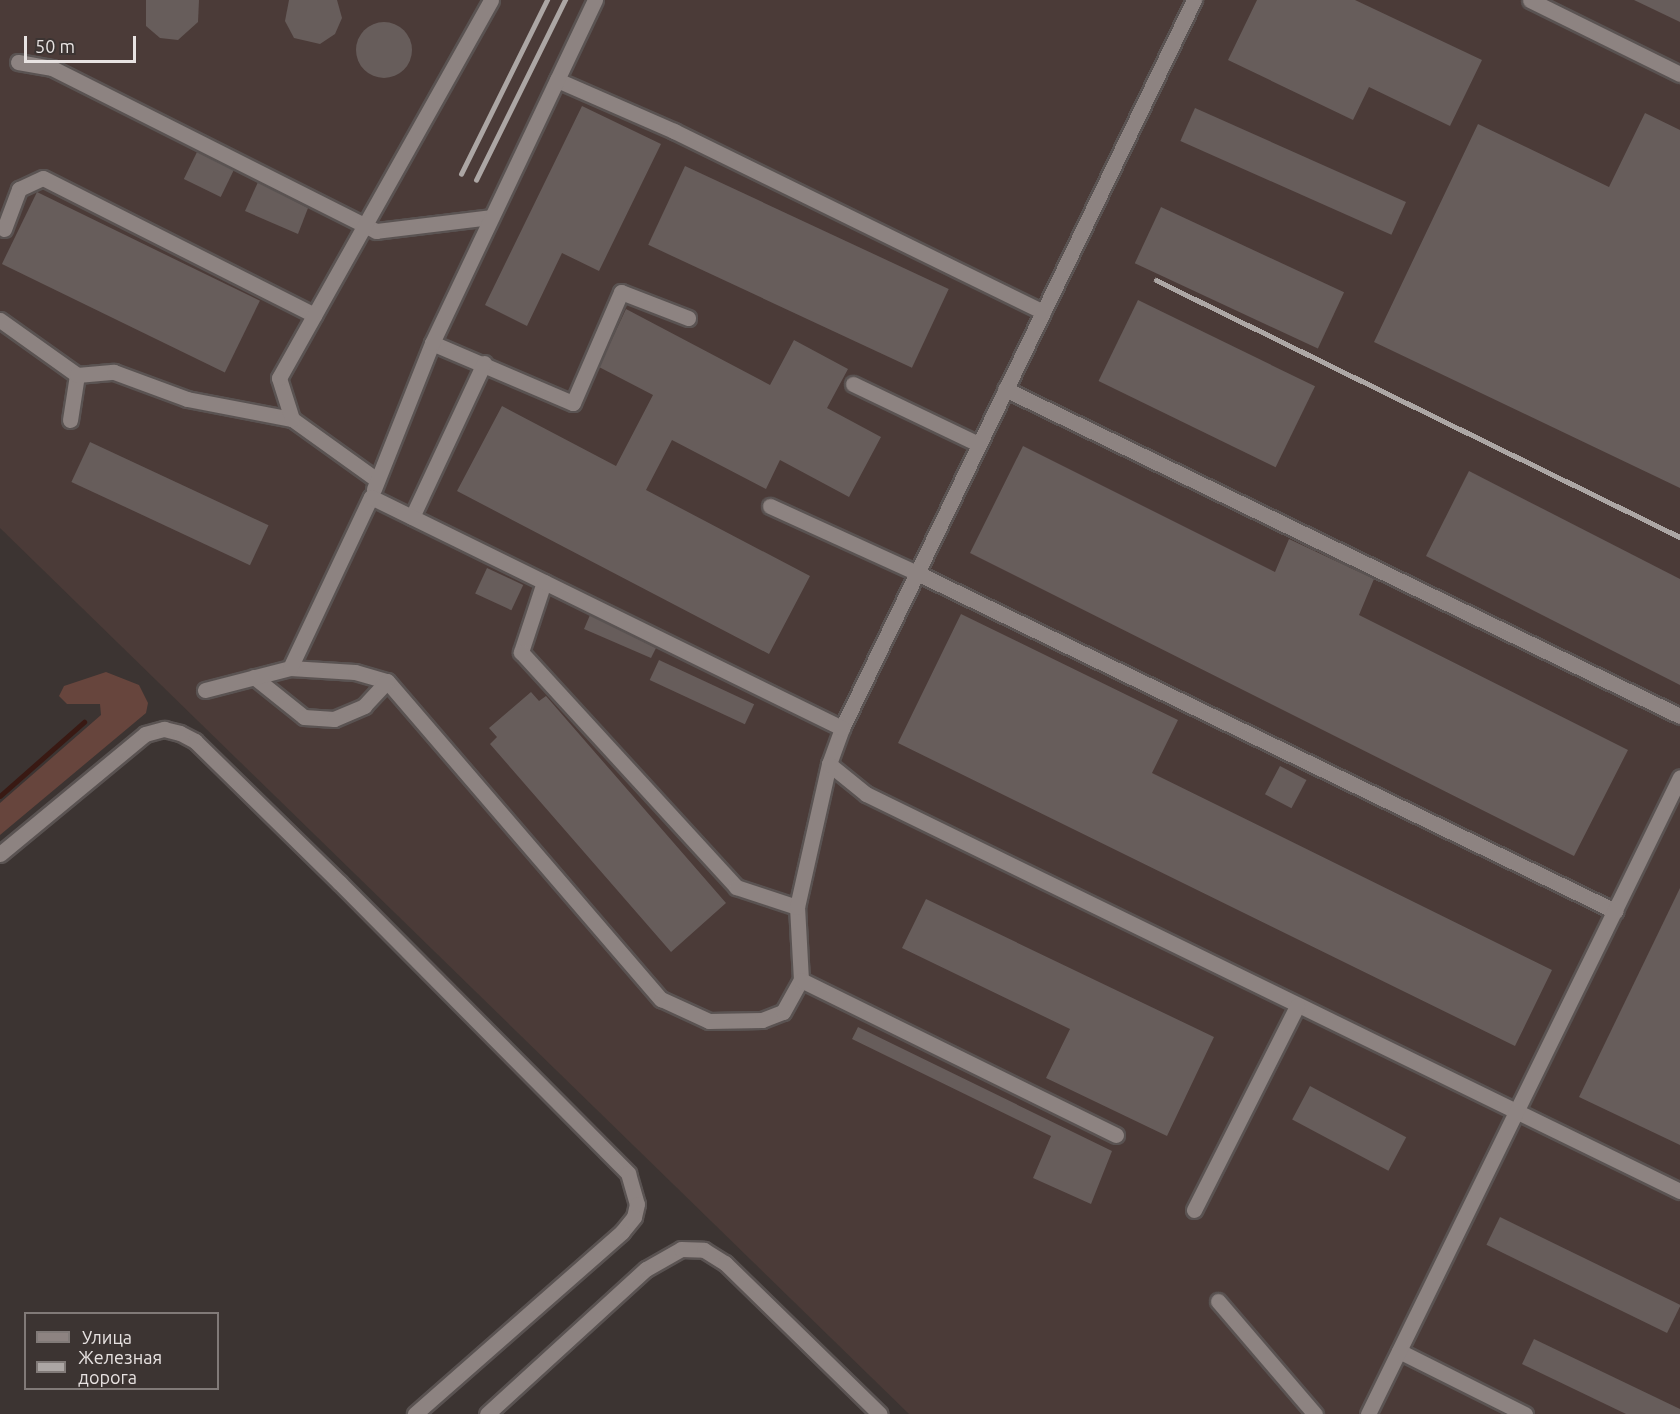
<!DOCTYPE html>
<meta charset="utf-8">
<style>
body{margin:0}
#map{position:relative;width:1680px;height:1414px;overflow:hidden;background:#3c3432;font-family:Ubuntu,sans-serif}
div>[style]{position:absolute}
.built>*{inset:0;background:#4b3b38}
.green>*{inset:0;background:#67453d}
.stream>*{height:4.5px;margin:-2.25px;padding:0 2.25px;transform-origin:2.25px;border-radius:2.25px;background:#391913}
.building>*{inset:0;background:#675d5b;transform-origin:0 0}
.round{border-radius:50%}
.roads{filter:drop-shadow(2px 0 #5a5352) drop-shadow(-2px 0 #5a5352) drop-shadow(0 2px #5a5352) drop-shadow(0 -2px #5a5352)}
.minor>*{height:15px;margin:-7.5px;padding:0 7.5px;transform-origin:7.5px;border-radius:7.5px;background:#8d8381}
.rail>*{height:4.5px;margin:-2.25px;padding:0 2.25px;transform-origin:2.25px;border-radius:2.25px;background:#aca6a4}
span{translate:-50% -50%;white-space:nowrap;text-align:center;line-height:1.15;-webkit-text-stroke:6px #3c3432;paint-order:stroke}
.legend{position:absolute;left:24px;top:1312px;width:195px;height:78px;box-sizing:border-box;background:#3c3432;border:2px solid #817a78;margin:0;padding:8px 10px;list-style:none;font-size:18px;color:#e8e3e2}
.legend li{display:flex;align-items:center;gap:12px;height:30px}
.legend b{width:30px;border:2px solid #817a78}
.scale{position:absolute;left:24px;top:36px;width:112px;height:27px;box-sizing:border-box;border:3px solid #e8e3e2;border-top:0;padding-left:8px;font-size:18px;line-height:21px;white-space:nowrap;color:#e8e3e2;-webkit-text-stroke:4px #3c3432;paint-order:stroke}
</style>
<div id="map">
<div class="built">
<i style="clip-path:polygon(0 0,1680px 0,1680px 1414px,909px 1414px,0 528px)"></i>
</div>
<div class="green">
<i style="clip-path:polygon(106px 672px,139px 685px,148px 703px,146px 713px,0 835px,0 803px,101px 715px,100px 704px,67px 704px,59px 696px,64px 686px)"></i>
</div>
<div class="stream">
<i style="left:0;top:796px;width:112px;rotate:-41.4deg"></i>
</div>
<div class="building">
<i style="clip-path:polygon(146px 0,199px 0,198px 22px,178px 40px,160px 38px,146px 26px)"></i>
<i style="clip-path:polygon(289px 0,337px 0,342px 18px,335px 34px,320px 44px,294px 38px,285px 21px)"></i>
<i style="clip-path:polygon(1257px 0,1355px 0,1482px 60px,1450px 126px,1369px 87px,1353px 120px,1228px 60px)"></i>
<i style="clip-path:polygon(1634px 0,1680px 0,1680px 22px)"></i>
<i class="round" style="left:356px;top:22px;width:56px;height:56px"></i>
<i style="clip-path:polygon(582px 106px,661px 144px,599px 271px,562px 253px,527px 326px,485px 305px)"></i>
<i style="left:1195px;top:108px;width:231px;height:36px;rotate:24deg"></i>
<i style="clip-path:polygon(1645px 113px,1680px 130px,1680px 488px,1374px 342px,1478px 124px,1609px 187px)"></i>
<i style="left:197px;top:152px;width:41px;height:30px;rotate:26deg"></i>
<i style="left:685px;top:166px;width:291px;height:87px;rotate:25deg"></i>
<i style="clip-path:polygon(258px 182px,308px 208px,298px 234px,245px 211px)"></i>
<i style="left:37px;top:192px;width:248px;height:80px;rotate:26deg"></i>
<i style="left:1161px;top:207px;width:202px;height:62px;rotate:25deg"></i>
<i style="left:1138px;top:300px;width:197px;height:90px;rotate:26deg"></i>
<i style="clip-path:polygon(626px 309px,770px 385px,794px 340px,848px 369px,827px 408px,881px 437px,849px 497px,780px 460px,766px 489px,672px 440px,646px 490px,810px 576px,769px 654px,457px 491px,502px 406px,616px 466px,653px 395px,599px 367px)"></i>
<i style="left:90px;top:442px;width:197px;height:44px;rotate:25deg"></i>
<i style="clip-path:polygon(1023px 446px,1275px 572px,1289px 539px,1374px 579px,1359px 615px,1628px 750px,1574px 856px,970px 553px)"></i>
<i style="clip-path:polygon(1469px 471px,1680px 579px,1680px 685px,1426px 556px)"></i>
<i style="left:487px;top:568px;width:40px;height:28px;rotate:25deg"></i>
<i style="clip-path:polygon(961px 614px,1178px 720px,1152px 773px,1552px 970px,1515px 1046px,898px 743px)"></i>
<i style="clip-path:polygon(590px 615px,656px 648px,651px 658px,584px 629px)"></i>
<i style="left:659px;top:660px;width:105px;height:22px;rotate:25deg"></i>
<i style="clip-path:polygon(531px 692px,539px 701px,546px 696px,726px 903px,671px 952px,490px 744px,497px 737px,489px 728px)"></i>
<i style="left:1280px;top:766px;width:30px;height:32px;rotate:28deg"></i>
<i style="clip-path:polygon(1680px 888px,1680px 1145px,1579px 1097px)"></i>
<i style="clip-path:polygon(926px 899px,1214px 1037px,1167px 1136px,1046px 1078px,1070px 1029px,902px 948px)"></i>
<i style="clip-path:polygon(858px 1027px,1112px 1151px,1091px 1204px,1033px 1178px,1051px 1136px,852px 1039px)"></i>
<i style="left:1310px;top:1086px;width:109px;height:38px;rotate:28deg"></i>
<i style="left:1500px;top:1217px;width:201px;height:31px;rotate:26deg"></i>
<i style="clip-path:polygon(1534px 1339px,1680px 1409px,1680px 1414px,1626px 1414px,1522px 1364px)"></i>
</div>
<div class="roads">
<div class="minor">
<i style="left:1530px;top:0;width:167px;rotate:26.3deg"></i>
<i style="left:18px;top:62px;width:35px;rotate:10deg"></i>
<i style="left:52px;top:68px;width:363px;rotate:26.7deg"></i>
<i style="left:376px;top:231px;width:116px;rotate:-6.9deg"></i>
<i style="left:557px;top:80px;width:128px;rotate:23.6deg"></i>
<i style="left:674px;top:131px;width:411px;rotate:26.1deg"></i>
<i style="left:4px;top:229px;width:43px;rotate:-69.4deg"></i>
<i style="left:19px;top:189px;width:26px;rotate:-25deg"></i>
<i style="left:43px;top:178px;width:304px;rotate:26.8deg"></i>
<i style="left:0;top:320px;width:95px;rotate:35.5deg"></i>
<i style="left:432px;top:343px;width:153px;rotate:23.1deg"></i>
<i style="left:573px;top:403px;width:121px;rotate:-66.6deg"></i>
<i style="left:621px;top:292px;width:72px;rotate:21.2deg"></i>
<i style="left:853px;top:384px;width:139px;rotate:25.6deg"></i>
<i style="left:1005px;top:389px;width:750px;rotate:25.85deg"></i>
<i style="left:70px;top:420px;width:46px;rotate:-81.2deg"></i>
<i style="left:77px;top:375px;width:37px;rotate:-5deg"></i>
<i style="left:114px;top:372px;width:78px;rotate:20.3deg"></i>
<i style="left:187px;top:399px;width:107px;rotate:10.8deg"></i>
<i style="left:377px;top:480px;width:105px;rotate:-144.3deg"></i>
<i style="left:292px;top:419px;width:43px;rotate:-107.6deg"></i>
<i style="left:279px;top:378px;width:433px;rotate:-60.7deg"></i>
<i style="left:374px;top:489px;width:157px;rotate:-68.3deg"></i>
<i style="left:432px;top:343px;width:380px;rotate:-64.6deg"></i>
<i style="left:770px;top:506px;width:162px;rotate:24.5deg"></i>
<i style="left:917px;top:573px;width:776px;rotate:25.84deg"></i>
<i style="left:412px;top:517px;width:170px;rotate:-64.9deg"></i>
<i style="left:544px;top:582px;width:74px;rotate:108.2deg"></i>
<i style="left:521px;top:652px;width:319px;rotate:47.5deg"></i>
<i style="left:736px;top:887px;width:64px;rotate:18.2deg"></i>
<i style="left:290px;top:668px;width:65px;rotate:3.5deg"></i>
<i style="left:355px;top:672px;width:33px;rotate:16deg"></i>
<i style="left:387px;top:681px;width:420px;rotate:49.3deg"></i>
<i style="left:661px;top:999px;width:53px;rotate:24.6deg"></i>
<i style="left:709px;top:1021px;width:53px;rotate:-1.1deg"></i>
<i style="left:762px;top:1020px;width:22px;rotate:-21deg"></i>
<i style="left:783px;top:1012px;width:37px;rotate:-61deg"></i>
<i style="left:801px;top:980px;width:73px;rotate:-93.1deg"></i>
<i style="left:797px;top:907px;width:147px;rotate:-77.4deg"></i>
<i style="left:829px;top:764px;width:38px;rotate:-70deg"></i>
<i style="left:842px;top:728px;width:809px;rotate:-64.2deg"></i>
<i style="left:254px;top:677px;width:64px;rotate:38.7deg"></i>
<i style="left:304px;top:717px;width:30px;rotate:4deg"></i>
<i style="left:334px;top:719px;width:33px;rotate:-23deg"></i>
<i style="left:364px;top:706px;width:34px;rotate:-47deg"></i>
<i style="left:205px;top:690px;width:88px;rotate:-14.5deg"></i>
<i style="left:290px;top:668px;width:189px;rotate:-64.7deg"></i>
<i style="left:371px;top:497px;width:525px;rotate:26.13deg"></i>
<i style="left:829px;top:764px;width:48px;rotate:39deg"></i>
<i style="left:866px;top:794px;width:906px;rotate:26deg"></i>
<i style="left:0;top:854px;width:188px;rotate:-39.6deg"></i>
<i style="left:145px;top:734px;width:20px;rotate:-15deg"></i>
<i style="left:164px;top:729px;width:16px;rotate:14deg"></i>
<i style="left:180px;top:733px;width:17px;rotate:28deg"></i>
<i style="left:195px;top:741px;width:203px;rotate:44.4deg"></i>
<i style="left:340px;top:883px;width:409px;rotate:45.2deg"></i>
<i style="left:628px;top:1173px;width:32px;rotate:74deg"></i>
<i style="left:637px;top:1204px;width:13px;rotate:103deg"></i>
<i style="left:634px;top:1217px;width:19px;rotate:129deg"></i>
<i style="left:622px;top:1232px;width:276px;rotate:138.7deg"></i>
<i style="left:801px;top:980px;width:351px;rotate:26.2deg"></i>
<i style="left:1194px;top:1210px;width:229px;rotate:-63.2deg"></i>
<i style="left:1218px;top:1301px;width:149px;rotate:49.4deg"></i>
<i style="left:1399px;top:1351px;width:141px;rotate:26.6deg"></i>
<i style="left:487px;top:1414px;width:215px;rotate:-42.4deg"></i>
<i style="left:646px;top:1269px;width:40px;rotate:-29.7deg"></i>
<i style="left:681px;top:1249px;width:23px;rotate:2deg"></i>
<i style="left:704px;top:1250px;width:25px;rotate:32deg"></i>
<i style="left:725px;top:1263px;width:216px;rotate:44.3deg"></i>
<i style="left:1368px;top:1414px;width:709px;rotate:-63.9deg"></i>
</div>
</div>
<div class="rail">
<i style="left:461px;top:174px;width:194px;rotate:-63.7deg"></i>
<i style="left:476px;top:180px;width:201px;rotate:-63.7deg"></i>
<i style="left:1156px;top:280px;width:584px;rotate:26.13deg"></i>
</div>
<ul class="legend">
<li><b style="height:8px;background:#8d8381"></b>Улица</li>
<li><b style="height:8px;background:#aca6a4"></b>Железная дорога</li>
</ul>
<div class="scale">50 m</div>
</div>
